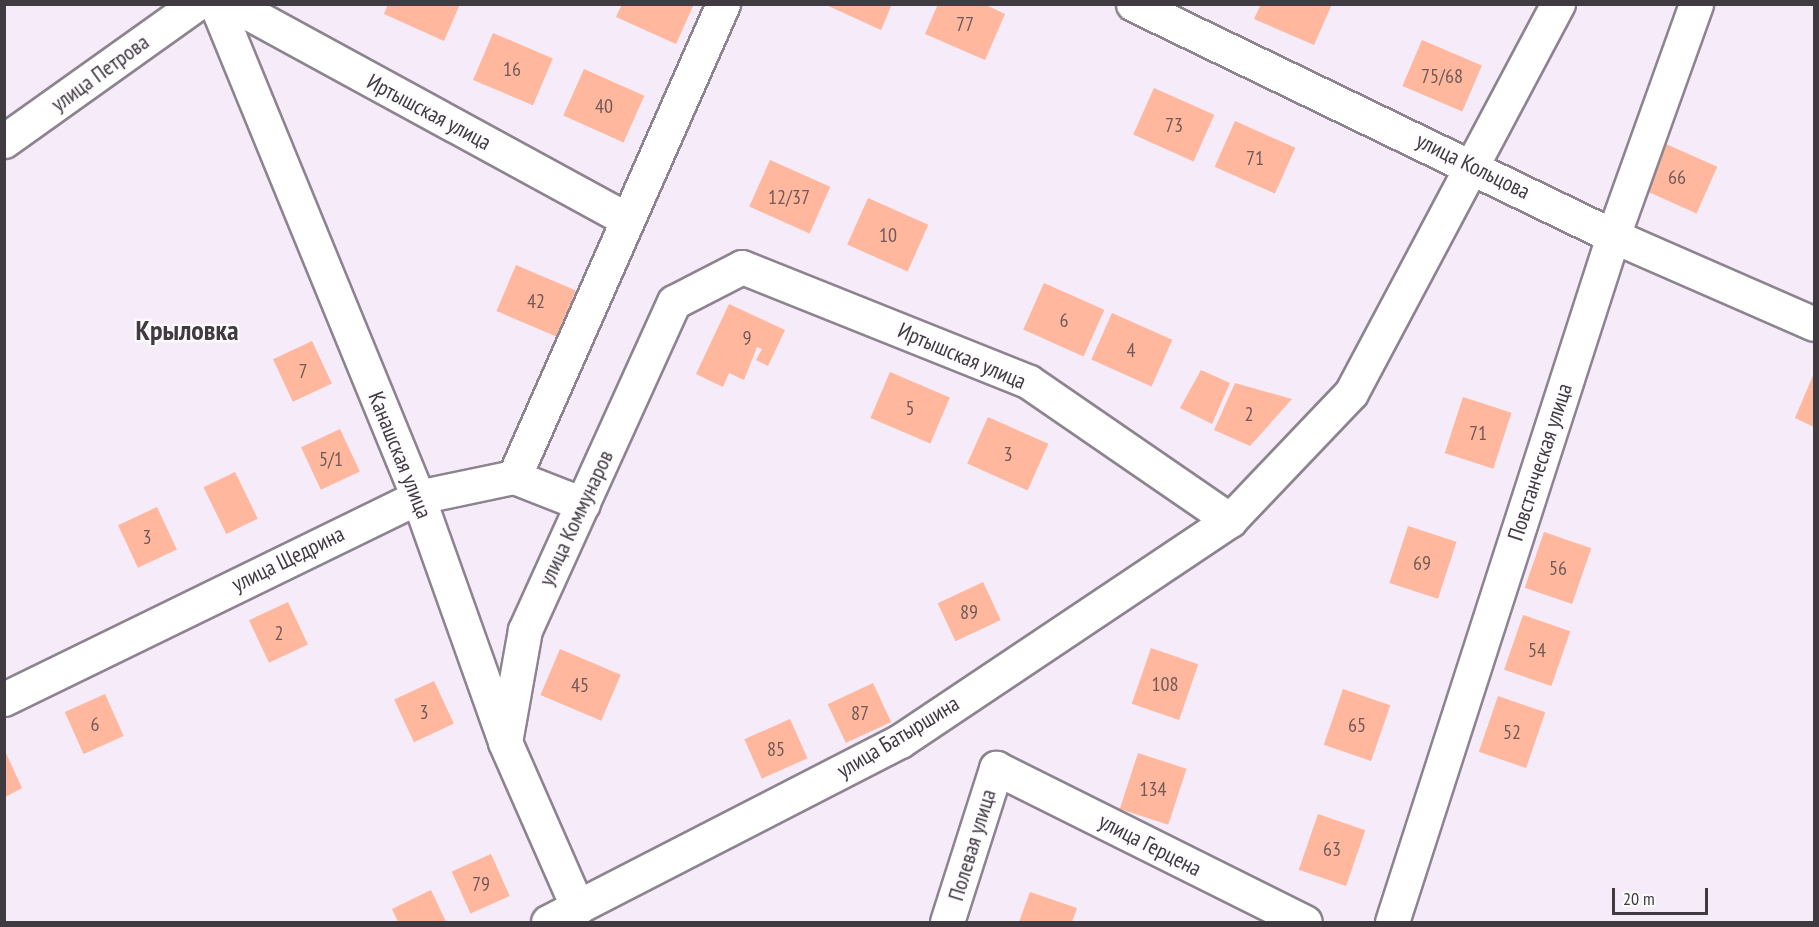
<!DOCTYPE html>
<meta charset="utf-8">
<style>
body{margin:0}
#map{position:relative;width:1819px;height:927px;overflow:hidden;background:#f5ebf9;font-family:"PT Sans Narrow",sans-serif}
div>[style]{position:absolute}
.building>*{inset:0;background:#ffb79e;transform-origin:0 0}
.roads{filter:drop-shadow(2px 0 #8d8490) drop-shadow(-2px 0 #8d8490) drop-shadow(0 2px #8d8490) drop-shadow(0 -2px #8d8490)}
.minor>*{height:33px;margin:-16.5px;padding:0 16.5px;transform-origin:16.5px;border-radius:16.5px;background:#fff}
span{translate:-50% -50%;white-space:nowrap;text-align:center;line-height:1.15;-webkit-text-stroke:4.5px #fefcff;paint-order:stroke}
.number-label{font-size:20px;color:#6f5a58}
.number-label span{-webkit-text-stroke-width:0}
.street-label{font-size:22px;color:#3f3b41}
.district-label{font-size:28px;color:#3f3b41;font-weight:700}
.frame{position:absolute;inset:0;border:6px solid #3f3b41;pointer-events:none}
.scale{position:absolute;left:1612px;top:888px;width:96px;height:27px;box-sizing:border-box;border:3px solid #3f3b41;border-top:0;padding-left:8px;font-size:18px;line-height:21px;white-space:nowrap;color:#3f3b41;-webkit-text-stroke:4px #fefcff;paint-order:stroke}
</style>
<div id="map">
<div class="building">
<i style="clip-path:polygon(388px 4px,460px 4px,444px 41px,384px 14px)"></i>
<i style="clip-path:polygon(622px 4px,694px 4px,676px 44px,616px 17px)"></i>
<i style="clip-path:polygon(824px 4px,892px 4px,881px 30px)"></i>
<i style="clip-path:polygon(938px 4px,984px 4px,1005px 14px,985px 60px,925px 34px)"></i>
<i style="clip-path:polygon(1261px 4px,1332px 4px,1314px 45px,1254px 19px)"></i>
<i style="left:493px;top:33px;width:65px;height:51px;rotate:23deg"></i>
<i style="left:1422px;top:40px;width:65px;height:50px;rotate:23deg"></i>
<i style="left:584px;top:69px;width:66px;height:51px;rotate:24deg"></i>
<i style="left:1154px;top:88px;width:66px;height:51px;rotate:24deg"></i>
<i style="left:1235px;top:121px;width:66px;height:50px;rotate:24deg"></i>
<i style="left:1657px;top:140px;width:66px;height:51px;rotate:24deg"></i>
<i style="left:770px;top:160px;width:66px;height:51px;rotate:24deg"></i>
<i style="left:868px;top:198px;width:66px;height:51px;rotate:24deg"></i>
<i style="left:516px;top:265px;width:65px;height:50px;rotate:23deg"></i>
<i style="left:1044px;top:283px;width:66px;height:51px;rotate:24deg"></i>
<i style="clip-path:polygon(729px 304px,785px 330px,768px 366px,756px 360px,762px 349px,757px 347px,744px 380px,729px 373px,723px 387px,696px 374px)"></i>
<i style="left:1112px;top:313px;width:66px;height:51px;rotate:24deg"></i>
<i style="left:312px;top:341px;width:47px;height:43px;rotate:65deg"></i>
<i style="clip-path:polygon(1201px 370px,1230px 383px,1212px 424px,1180px 408px)"></i>
<i style="left:890px;top:372px;width:65px;height:50px;rotate:23deg"></i>
<i style="clip-path:polygon(1814px 373px,1814px 427px,1795px 418px)"></i>
<i style="clip-path:polygon(1235px 383px,1292px 399px,1250px 446px,1214px 430px)"></i>
<i style="left:1463px;top:397px;width:51px;height:59px;rotate:18deg"></i>
<i style="left:988px;top:417px;width:66px;height:51px;rotate:24deg"></i>
<i style="left:340px;top:429px;width:47px;height:43px;rotate:65deg"></i>
<i style="left:235px;top:472px;width:52px;height:35px;rotate:64deg"></i>
<i style="left:157px;top:507px;width:47px;height:43px;rotate:65deg"></i>
<i style="left:1408px;top:526px;width:51px;height:60px;rotate:18deg"></i>
<i style="left:1544px;top:532px;width:50px;height:59px;rotate:19deg"></i>
<i style="left:983px;top:582px;width:42px;height:50px;rotate:65deg"></i>
<i style="left:288px;top:602px;width:47px;height:43px;rotate:65deg"></i>
<i style="left:1523px;top:615px;width:50px;height:58px;rotate:19deg"></i>
<i style="left:1151px;top:648px;width:50px;height:59px;rotate:19deg"></i>
<i style="left:560px;top:649px;width:66px;height:50px;rotate:23deg"></i>
<i style="left:434px;top:681px;width:47px;height:44px;rotate:65deg"></i>
<i style="left:873px;top:683px;width:43px;height:50px;rotate:65deg"></i>
<i style="left:1343px;top:689px;width:50px;height:59px;rotate:19deg"></i>
<i style="left:105px;top:694px;width:46px;height:44px;rotate:66deg"></i>
<i style="left:1498px;top:696px;width:50px;height:59px;rotate:19deg"></i>
<i style="left:790px;top:719px;width:43px;height:50px;rotate:66deg"></i>
<i style="clip-path:polygon(5px 751px,22px 788px,5px 797px)"></i>
<i style="left:1138px;top:753px;width:51px;height:59px;rotate:18deg"></i>
<i style="left:1318px;top:814px;width:50px;height:59px;rotate:19deg"></i>
<i style="left:491px;top:854px;width:46px;height:43px;rotate:66deg"></i>
<i style="clip-path:polygon(431px 890px,446px 922px,398px 922px,392px 909px)"></i>
<i style="clip-path:polygon(1030px 892px,1077px 908px,1072px 922px,1019px 922px)"></i>
</div>
<div class="roads">
<div class="minor">
<i style="left:216px;top:4px;width:533px;rotate:67.72deg"></i>
<i style="left:418px;top:497px;width:260px;rotate:70.4deg"></i>
<i style="left:505px;top:742px;width:181px;rotate:66.3deg"></i>
<i style="left:232px;top:4px;width:450px;rotate:28.6deg"></i>
<i style="left:1133px;top:4px;width:533px;rotate:25.8deg"></i>
<i style="left:1613px;top:236px;width:219px;rotate:23.6deg"></i>
<i style="left:4px;top:141px;width:236px;rotate:-35.5deg"></i>
<i style="left:514px;top:477px;width:517px;rotate:-66.16deg"></i>
<i style="left:4px;top:699px;width:461px;rotate:-26deg"></i>
<i style="left:418px;top:497px;width:98px;rotate:-11.8deg"></i>
<i style="left:514px;top:477px;width:74px;rotate:21.4deg"></i>
<i style="left:505px;top:742px;width:114px;rotate:-79.9deg"></i>
<i style="left:525px;top:630px;width:360px;rotate:-65.6deg"></i>
<i style="left:674px;top:302px;width:76px;rotate:-27.2deg"></i>
<i style="left:742px;top:267px;width:309px;rotate:21.8deg"></i>
<i style="left:1029px;top:382px;width:244px;rotate:34.5deg"></i>
<i style="left:548px;top:922px;width:396px;rotate:-27.2deg"></i>
<i style="left:900px;top:741px;width:397px;rotate:-33.8deg"></i>
<i style="left:1230px;top:520px;width:175px;rotate:-46.4deg"></i>
<i style="left:1351px;top:393px;width:441px;rotate:-62deg"></i>
<i style="left:947px;top:922px;width:162px;rotate:-72.3deg"></i>
<i style="left:996px;top:768px;width:345px;rotate:26.5deg"></i>
<i style="left:1392px;top:922px;width:721px;rotate:-72.14deg"></i>
<i style="left:1613px;top:236px;width:246px;rotate:-70.3deg"></i>
</div>
</div>
<div class="number-label">
<span style="left:965px;top:24px">77</span>
<span style="left:512px;top:69px">16</span>
<span style="left:1442px;top:76px">75/68</span>
<span style="left:604px;top:106px">40</span>
<span style="left:1174px;top:125px">73</span>
<span style="left:1255px;top:158px">71</span>
<span style="left:1677px;top:177px">66</span>
<span style="left:789px;top:197px">12/37</span>
<span style="left:888px;top:235px">10</span>
<span style="left:536px;top:301px">42</span>
<span style="left:1064px;top:320px">6</span>
<span style="left:747px;top:338px">9</span>
<span style="left:1131px;top:350px">4</span>
<span style="left:303px;top:371px">7</span>
<span style="left:910px;top:408px">5</span>
<span style="left:1249px;top:414px">2</span>
<span style="left:1478px;top:433px">71</span>
<span style="left:1008px;top:454px">3</span>
<span style="left:331px;top:459px">5/1</span>
<span style="left:147px;top:537px">3</span>
<span style="left:1422px;top:563px">69</span>
<span style="left:1558px;top:568px">56</span>
<span style="left:969px;top:612px">89</span>
<span style="left:279px;top:633px">2</span>
<span style="left:1537px;top:650px">54</span>
<span style="left:1165px;top:684px">108</span>
<span style="left:580px;top:685px">45</span>
<span style="left:424px;top:712px">3</span>
<span style="left:860px;top:713px">87</span>
<span style="left:95px;top:724px">6</span>
<span style="left:1357px;top:725px">65</span>
<span style="left:1512px;top:732px">52</span>
<span style="left:776px;top:749px">85</span>
<span style="left:1153px;top:789px">134</span>
<span style="left:1332px;top:849px">63</span>
<span style="left:481px;top:884px">79</span>
</div>
<div class="street-label">
<span style="left:100px;top:73px;rotate:-36deg">улица Петрова</span>
<span style="left:429px;top:112px;rotate:28deg">Иртышская улица</span>
<span style="left:1473px;top:166px;rotate:26deg">улица Кольцова</span>
<span style="left:962px;top:356px;rotate:23deg">Иртышская улица</span>
<span style="left:400px;top:455px;rotate:68deg">Канашская улица</span>
<span style="left:1540px;top:462px;rotate:-72deg">Повстанческая улица</span>
<span style="left:576px;top:518px;rotate:-65deg">улица Коммунаров</span>
<span style="left:288px;top:559px;rotate:-26deg">улица Щедрина</span>
<span style="left:898px;top:737px;rotate:-31deg">улица Батыршина</span>
<span style="left:972px;top:845px;rotate:-73deg">Полевая улица</span>
<span style="left:1150px;top:845px;rotate:27deg">улица Герцена</span>
</div>
<div class="district-label">
<span style="left:187px;top:330px">Крыловка</span>
</div>
<div class="frame"></div>
<div class="scale">20 m</div>
</div>
